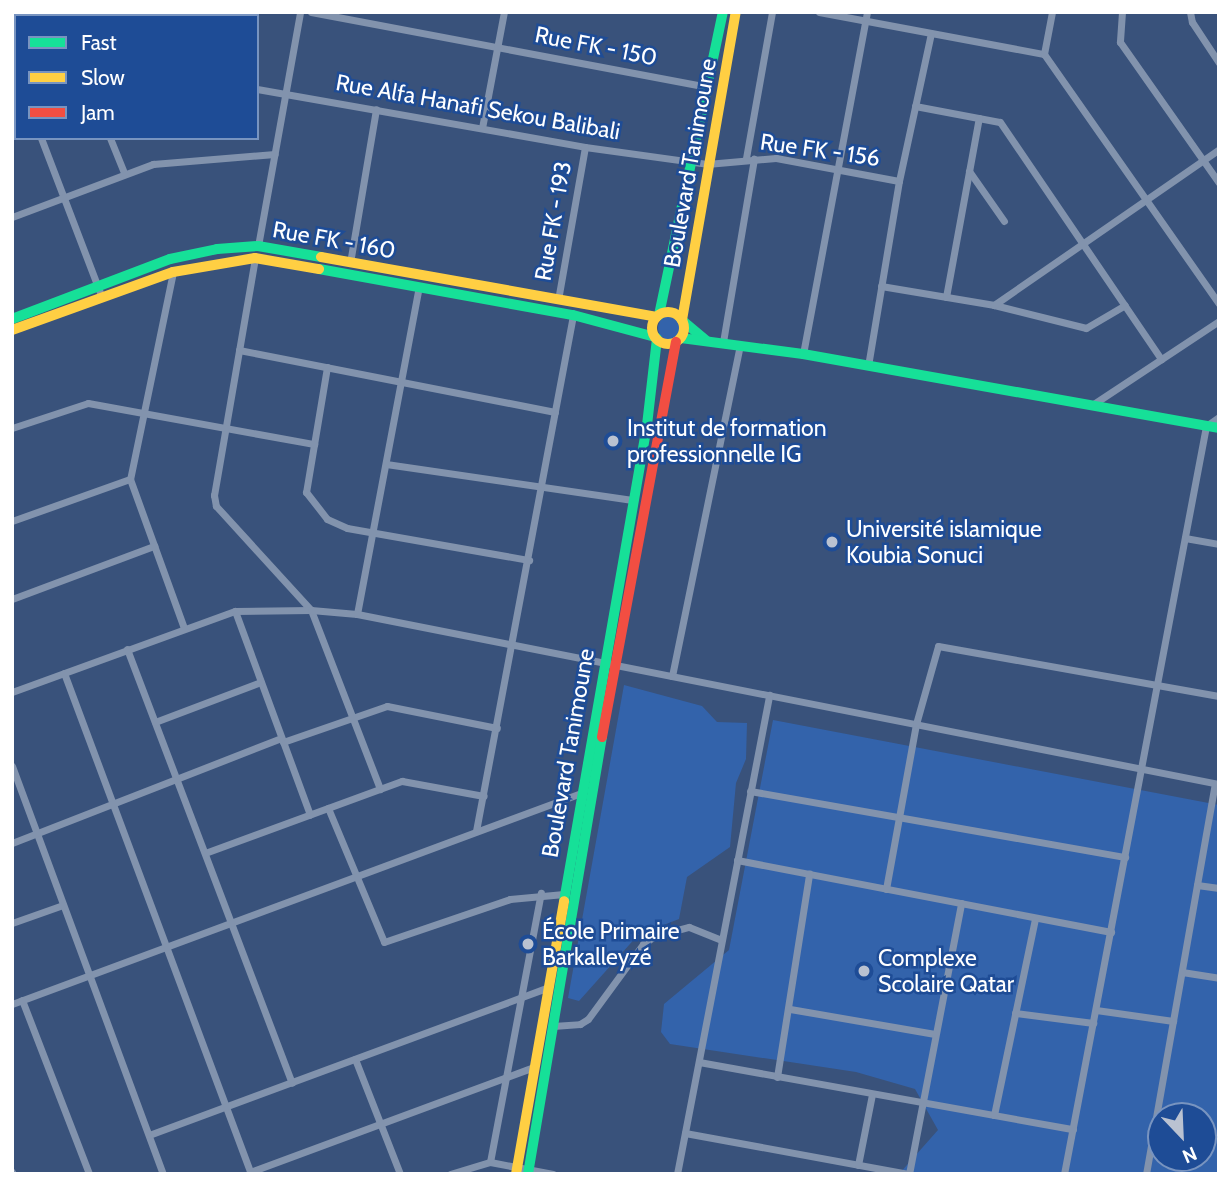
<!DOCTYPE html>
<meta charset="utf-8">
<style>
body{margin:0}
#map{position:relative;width:1231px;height:1186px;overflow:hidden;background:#39527b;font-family:Cabin,sans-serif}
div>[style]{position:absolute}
.green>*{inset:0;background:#3363ab}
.round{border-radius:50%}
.street>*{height:7px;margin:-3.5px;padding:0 3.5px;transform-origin:3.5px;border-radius:3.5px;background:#8293ad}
.fast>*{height:10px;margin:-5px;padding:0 5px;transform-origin:5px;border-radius:5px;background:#16e098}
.slow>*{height:10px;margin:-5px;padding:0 5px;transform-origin:5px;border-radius:5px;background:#ffcf43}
.slow>.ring{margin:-5px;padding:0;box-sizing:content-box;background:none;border:10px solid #ffcf43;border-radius:50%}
.jam>*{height:10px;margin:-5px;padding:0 5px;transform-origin:5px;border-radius:5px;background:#f24e42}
.dots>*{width:19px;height:19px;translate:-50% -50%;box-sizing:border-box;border:4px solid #1e4c96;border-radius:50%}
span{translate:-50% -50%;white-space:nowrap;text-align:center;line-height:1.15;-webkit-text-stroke:5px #1e4c96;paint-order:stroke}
.street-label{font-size:23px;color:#fff}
.poi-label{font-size:23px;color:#fff}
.left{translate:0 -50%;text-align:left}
.frame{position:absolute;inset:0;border:14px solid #fff;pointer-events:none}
.legend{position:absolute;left:14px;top:14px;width:245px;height:126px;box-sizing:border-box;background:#1e4c96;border:2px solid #7894c0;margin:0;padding:9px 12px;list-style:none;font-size:21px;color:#fff}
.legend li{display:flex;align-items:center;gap:14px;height:35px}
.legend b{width:35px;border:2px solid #7894c0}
.north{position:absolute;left:1147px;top:1102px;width:70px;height:70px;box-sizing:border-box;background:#1e4c96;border:2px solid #7894c0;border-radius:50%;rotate:157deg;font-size:19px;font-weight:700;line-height:28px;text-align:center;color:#fff}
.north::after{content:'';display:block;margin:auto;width:24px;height:32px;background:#bac2d1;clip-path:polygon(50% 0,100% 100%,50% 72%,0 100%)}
</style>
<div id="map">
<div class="green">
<i class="round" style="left:658px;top:316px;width:24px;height:24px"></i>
<i style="clip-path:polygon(624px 685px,702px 706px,717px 722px,747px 723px,746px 759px,736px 783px,730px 847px,687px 877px,679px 919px,638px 935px,579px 1001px,568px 998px)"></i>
<i style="clip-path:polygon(evenodd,773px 720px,1219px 805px,1219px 1174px,899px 1174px,938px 1130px,915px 1089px,856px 1072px,670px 1044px,661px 1032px,664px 1004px,729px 950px,773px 720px,1161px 1116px,1203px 1116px,1203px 1158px,1161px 1158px,1161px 1116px)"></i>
</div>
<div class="street">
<i style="left:63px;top:12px;width:4px;rotate:76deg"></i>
<i style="left:154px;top:12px;width:4px;rotate:76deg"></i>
<i style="left:311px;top:12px;width:404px;rotate:10.7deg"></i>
<i style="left:819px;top:12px;width:229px;rotate:10.6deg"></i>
<i style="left:1052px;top:12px;width:43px;rotate:100.8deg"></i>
<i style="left:1044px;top:54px;width:305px;rotate:55deg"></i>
<i style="left:1122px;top:12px;width:30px;rotate:94deg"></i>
<i style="left:1120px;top:42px;width:172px;rotate:54.9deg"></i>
<i style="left:1190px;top:12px;width:10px;rotate:79deg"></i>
<i style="left:1192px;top:22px;width:49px;rotate:56.6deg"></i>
<i style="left:28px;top:16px;width:9px;rotate:-27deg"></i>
<i style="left:227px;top:16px;width:4px;rotate:-90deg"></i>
<i style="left:12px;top:22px;width:4px;rotate:-14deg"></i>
<i style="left:12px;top:65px;width:10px;rotate:66deg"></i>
<i style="left:257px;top:89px;width:333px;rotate:10deg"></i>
<i style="left:585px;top:147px;width:123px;rotate:7.9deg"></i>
<i style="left:707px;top:164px;width:69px;rotate:-5deg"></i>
<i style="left:776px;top:158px;width:125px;rotate:10.6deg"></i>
<i style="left:915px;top:106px;width:86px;rotate:10.7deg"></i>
<i style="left:1000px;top:122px;width:287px;rotate:55.8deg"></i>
<i style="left:482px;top:128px;width:118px;rotate:-79.3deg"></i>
<i style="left:41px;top:138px;width:171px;rotate:69.1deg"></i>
<i style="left:110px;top:138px;width:38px;rotate:68deg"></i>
<i style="left:746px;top:158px;width:148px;rotate:-79.9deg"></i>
<i style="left:969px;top:171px;width:61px;rotate:55deg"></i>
<i style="left:12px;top:217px;width:151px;rotate:-20.6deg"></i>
<i style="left:153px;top:164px;width:122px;rotate:-4.7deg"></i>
<i style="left:258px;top:246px;width:238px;rotate:-79.8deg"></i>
<i style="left:255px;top:258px;width:241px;rotate:99.8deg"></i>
<i style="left:214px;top:495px;width:11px;rotate:80deg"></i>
<i style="left:216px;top:506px;width:141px;rotate:47.6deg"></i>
<i style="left:311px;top:610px;width:192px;rotate:68.9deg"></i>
<i style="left:350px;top:263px;width:156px;rotate:-80.4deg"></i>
<i style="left:173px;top:272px;width:211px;rotate:101.7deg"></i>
<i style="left:130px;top:479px;width:158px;rotate:70.1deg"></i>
<i style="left:881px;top:286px;width:115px;rotate:9.5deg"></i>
<i style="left:994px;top:305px;width:95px;rotate:14deg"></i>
<i style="left:1086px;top:328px;width:45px;rotate:-30.5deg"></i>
<i style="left:946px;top:297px;width:182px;rotate:-79.6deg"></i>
<i style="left:558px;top:300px;width:155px;rotate:-80deg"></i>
<i style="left:994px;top:305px;width:274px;rotate:-34.7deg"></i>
<i style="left:723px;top:342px;width:186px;rotate:-80.4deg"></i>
<i style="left:239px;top:350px;width:322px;rotate:11.1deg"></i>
<i style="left:803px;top:354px;width:348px;rotate:-79.4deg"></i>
<i style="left:868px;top:366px;width:188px;rotate:-80.5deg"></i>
<i style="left:899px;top:181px;width:151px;rotate:-77.8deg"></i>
<i style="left:327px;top:367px;width:127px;rotate:99.5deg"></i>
<i style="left:306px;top:492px;width:34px;rotate:52deg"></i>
<i style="left:327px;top:519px;width:22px;rotate:24deg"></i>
<i style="left:347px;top:528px;width:185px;rotate:10deg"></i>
<i style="left:1092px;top:405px;width:152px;rotate:-33.5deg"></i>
<i style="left:12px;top:428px;width:80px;rotate:-18.2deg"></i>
<i style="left:88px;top:403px;width:230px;rotate:10.3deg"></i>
<i style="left:386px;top:464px;width:249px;rotate:8.3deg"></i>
<i style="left:12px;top:521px;width:125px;rotate:-19.6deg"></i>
<i style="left:1185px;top:538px;width:35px;rotate:10deg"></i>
<i style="left:12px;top:599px;width:152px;rotate:-20.5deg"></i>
<i style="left:235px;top:611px;width:217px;rotate:69.8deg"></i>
<i style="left:357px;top:614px;width:333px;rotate:-79.3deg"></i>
<i style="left:127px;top:649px;width:464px;rotate:69.2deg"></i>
<i style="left:64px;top:673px;width:535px;rotate:69.53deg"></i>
<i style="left:672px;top:676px;width:338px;rotate:-78.4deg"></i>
<i style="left:12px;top:692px;width:237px;rotate:-20deg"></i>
<i style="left:235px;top:611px;width:76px;rotate:-0.8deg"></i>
<i style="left:311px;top:610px;width:46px;rotate:5deg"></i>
<i style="left:357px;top:614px;width:879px;rotate:11.16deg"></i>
<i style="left:155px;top:722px;width:113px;rotate:-20.7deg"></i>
<i style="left:283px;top:742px;width:110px;rotate:-19.1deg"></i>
<i style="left:387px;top:706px;width:112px;rotate:11.3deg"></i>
<i style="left:12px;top:766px;width:435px;rotate:69.7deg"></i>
<i style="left:750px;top:791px;width:381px;rotate:10deg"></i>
<i style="left:328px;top:808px;width:145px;rotate:67.3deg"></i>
<i style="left:384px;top:942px;width:133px;rotate:-18.8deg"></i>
<i style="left:510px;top:899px;width:54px;rotate:-5.3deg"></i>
<i style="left:476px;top:831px;width:525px;rotate:-79.35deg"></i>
<i style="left:12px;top:843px;width:289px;rotate:-21.3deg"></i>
<i style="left:205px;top:853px;width:210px;rotate:-20.1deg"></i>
<i style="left:402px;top:781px;width:83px;rotate:10.4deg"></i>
<i style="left:737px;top:860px;width:381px;rotate:10.9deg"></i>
<i style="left:1197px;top:885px;width:22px;rotate:8deg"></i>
<i style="left:886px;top:889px;width:168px;rotate:-79.7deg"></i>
<i style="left:916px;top:724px;width:81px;rotate:-74.2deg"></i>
<i style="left:938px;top:646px;width:285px;rotate:10.1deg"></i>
<i style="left:12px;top:923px;width:54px;rotate:-19.4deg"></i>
<i style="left:1182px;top:972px;width:37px;rotate:9deg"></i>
<i style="left:22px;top:1000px;width:186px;rotate:68.9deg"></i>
<i style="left:12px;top:1004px;width:607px;rotate:-20.35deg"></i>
<i style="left:790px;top:1009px;width:147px;rotate:9.8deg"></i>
<i style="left:1096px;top:1010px;width:78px;rotate:8.1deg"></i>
<i style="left:1015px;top:1013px;width:79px;rotate:7.3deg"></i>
<i style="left:553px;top:1026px;width:27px;rotate:-4deg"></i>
<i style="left:580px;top:1024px;width:9px;rotate:-32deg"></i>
<i style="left:588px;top:1019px;width:93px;rotate:-53.7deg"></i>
<i style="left:643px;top:944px;width:14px;rotate:-34deg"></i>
<i style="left:655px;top:936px;width:35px;rotate:-15deg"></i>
<i style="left:689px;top:927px;width:35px;rotate:22deg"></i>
<i style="left:355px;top:1059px;width:123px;rotate:68.6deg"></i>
<i style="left:699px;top:1062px;width:380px;rotate:10.2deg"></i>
<i style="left:777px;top:1077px;width:206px;rotate:-81deg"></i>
<i style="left:994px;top:1115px;width:201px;rotate:-78.2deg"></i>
<i style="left:685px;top:1133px;width:227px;rotate:10.4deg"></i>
<i style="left:149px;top:1135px;width:424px;rotate:-20.3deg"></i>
<i style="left:490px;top:1162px;width:274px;rotate:-79.3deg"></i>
<i style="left:858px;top:1165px;width:72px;rotate:-78.8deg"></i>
<i style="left:12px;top:1172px;width:2px;rotate:63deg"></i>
<i style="left:250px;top:1172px;width:303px;rotate:-20.3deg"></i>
<i style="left:450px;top:1174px;width:42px;rotate:-16.7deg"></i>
<i style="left:490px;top:1162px;width:64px;rotate:10.8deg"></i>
<i style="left:677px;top:1174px;width:488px;rotate:-79.1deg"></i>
<i style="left:909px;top:1174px;width:276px;rotate:-79.1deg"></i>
<i style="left:1064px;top:1174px;width:761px;rotate:-79.25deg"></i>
<i style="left:1206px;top:426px;width:16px;rotate:-35deg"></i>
<i style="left:1146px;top:1174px;width:396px;rotate:-80deg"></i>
</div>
<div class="fast">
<i style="left:319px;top:269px;width:258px;rotate:10.3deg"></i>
<i style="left:573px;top:315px;width:85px;rotate:15deg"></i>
<i style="left:659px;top:315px;width:310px;rotate:-78.1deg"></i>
<i style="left:12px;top:319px;width:169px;rotate:-20.8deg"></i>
<i style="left:170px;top:259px;width:48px;rotate:-12deg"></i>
<i style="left:217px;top:249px;width:41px;rotate:-4.2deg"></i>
<i style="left:258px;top:246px;width:64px;rotate:9.9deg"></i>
<i style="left:683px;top:321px;width:30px;rotate:40deg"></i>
<i style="left:681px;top:338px;width:123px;rotate:7.5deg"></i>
<i style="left:803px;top:354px;width:423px;rotate:10.1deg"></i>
<i style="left:564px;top:901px;width:483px;rotate:-80.1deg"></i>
<i style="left:647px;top:425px;width:87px;rotate:-83.4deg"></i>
<i style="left:528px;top:1174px;width:443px;rotate:-80.4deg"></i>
</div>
<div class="slow">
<i style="left:321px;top:257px;width:341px;rotate:10.1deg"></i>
<i class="ring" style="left:652px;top:312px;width:22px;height:22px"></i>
<i style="left:682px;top:320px;width:313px;rotate:-80.1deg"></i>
<i style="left:12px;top:330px;width:171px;rotate:-19.8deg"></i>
<i style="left:173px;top:272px;width:83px;rotate:-9.7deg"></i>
<i style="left:255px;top:258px;width:65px;rotate:9.8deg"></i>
<i style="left:516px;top:1174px;width:277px;rotate:-80deg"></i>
</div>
<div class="jam">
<i style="left:602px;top:737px;width:402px;rotate:-79.4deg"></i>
</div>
<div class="dots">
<i style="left:613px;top:441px;background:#bac2d1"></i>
<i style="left:832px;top:542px;background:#bac2d1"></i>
<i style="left:528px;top:944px;background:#bac2d1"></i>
<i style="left:864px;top:971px;background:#bac2d1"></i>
</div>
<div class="street-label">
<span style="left:596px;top:46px;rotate:11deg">Rue FK - 150</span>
<span style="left:478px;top:107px;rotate:10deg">Rue Alfa Hanafi Sekou Balibali</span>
<span style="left:820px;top:150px;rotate:8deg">Rue FK - 156</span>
<span style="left:690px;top:163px;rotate:-80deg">Boulevard Tanimoune</span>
<span style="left:553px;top:221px;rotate:-80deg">Rue FK - 193</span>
<span style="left:334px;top:240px;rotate:10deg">Rue FK - 160</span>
<span style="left:568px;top:753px;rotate:-80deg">Boulevard Tanimoune</span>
</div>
<div class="poi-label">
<span class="left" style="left:627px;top:441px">Institut de formation<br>professionnelle IG</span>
<span class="left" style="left:846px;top:542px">Université islamique<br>Koubia Sonuci</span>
<span class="left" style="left:542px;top:944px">École Primaire<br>Barkalleyzé</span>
<span class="left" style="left:878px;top:971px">Complexe<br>Scolaire Qatar</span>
</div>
<div class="frame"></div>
<ul class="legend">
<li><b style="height:9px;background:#16e098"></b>Fast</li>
<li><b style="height:9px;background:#ffcf43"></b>Slow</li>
<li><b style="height:9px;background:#f24e42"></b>Jam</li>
</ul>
<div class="north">N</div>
</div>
